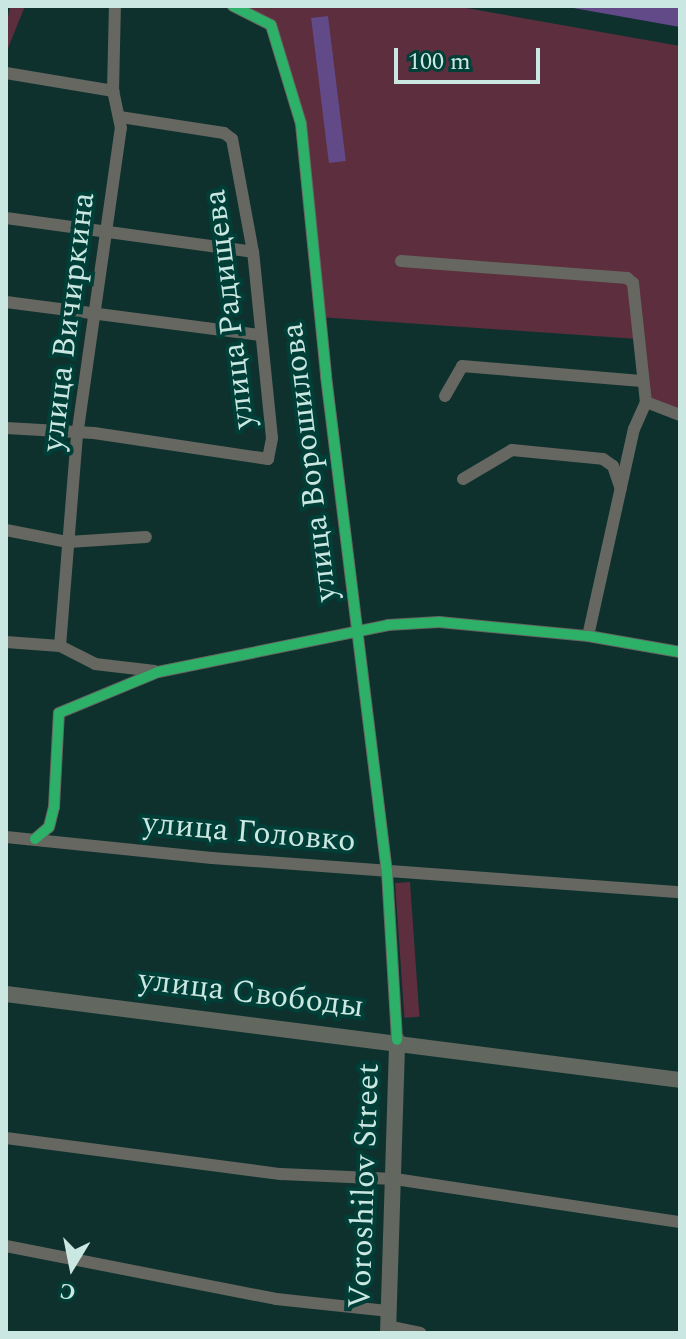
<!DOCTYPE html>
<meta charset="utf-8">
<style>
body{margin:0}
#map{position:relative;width:686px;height:1339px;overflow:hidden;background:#0e312d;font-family:Spectral,serif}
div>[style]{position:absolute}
.green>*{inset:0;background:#5d2e3d;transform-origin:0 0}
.water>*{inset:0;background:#624a89;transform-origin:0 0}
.minor>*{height:12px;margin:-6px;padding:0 6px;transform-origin:6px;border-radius:6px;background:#656760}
.secondary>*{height:16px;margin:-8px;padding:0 8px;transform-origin:8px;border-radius:8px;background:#626860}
.cycleway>*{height:10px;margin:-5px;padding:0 5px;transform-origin:5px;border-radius:5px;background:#2db169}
span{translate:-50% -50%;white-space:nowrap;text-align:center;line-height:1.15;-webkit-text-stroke:8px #003f38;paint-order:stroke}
.street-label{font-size:32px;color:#cbe7e1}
.frame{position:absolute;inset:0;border:8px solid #cbe7e1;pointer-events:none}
.north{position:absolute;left:32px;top:1227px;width:80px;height:80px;-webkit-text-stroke:6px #003f38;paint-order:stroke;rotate:190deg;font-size:22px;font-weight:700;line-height:32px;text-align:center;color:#cbe7e1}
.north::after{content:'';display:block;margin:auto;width:28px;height:36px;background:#cbe7e1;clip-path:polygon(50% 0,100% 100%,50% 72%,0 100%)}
.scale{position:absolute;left:394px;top:48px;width:146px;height:36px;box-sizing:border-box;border:4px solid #cbe7e1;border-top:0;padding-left:10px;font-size:24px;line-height:28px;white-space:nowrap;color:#cbe7e1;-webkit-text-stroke:6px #003f38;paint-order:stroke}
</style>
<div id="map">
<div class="green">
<i style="clip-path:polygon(10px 6px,25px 6px,6px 53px,6px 27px)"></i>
<i style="clip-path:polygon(233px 6px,455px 6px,680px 46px,680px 415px,646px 402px,638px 339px,319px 317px,301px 124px,271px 25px)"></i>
<i style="left:410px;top:882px;width:135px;height:15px;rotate:86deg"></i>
</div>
<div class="water">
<i style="clip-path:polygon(562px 6px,680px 6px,680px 27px)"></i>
<i style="left:328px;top:16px;width:146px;height:17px;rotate:83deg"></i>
</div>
<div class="minor">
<i style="left:233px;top:6px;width:42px;rotate:26.6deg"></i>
<i style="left:271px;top:25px;width:103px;rotate:73.1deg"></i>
<i style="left:301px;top:124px;width:253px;rotate:84.3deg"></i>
<i style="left:326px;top:376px;width:499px;rotate:83deg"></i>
<i style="left:387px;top:871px;width:169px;rotate:86.6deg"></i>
<i style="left:6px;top:73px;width:109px;rotate:9.5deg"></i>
<i style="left:6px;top:218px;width:249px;rotate:7.8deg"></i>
<i style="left:401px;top:261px;width:227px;rotate:4.3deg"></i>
<i style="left:627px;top:278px;width:8px;rotate:40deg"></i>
<i style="left:633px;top:283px;width:120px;rotate:83.8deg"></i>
<i style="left:6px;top:302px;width:256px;rotate:7.4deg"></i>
<i style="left:445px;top:396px;width:34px;rotate:-60deg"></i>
<i style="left:462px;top:366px;width:180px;rotate:4.8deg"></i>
<i style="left:6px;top:428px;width:88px;rotate:3.3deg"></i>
<i style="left:94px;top:433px;width:176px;rotate:8.5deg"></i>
<i style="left:268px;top:459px;width:21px;rotate:-79deg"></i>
<i style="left:272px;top:438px;width:187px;rotate:-95.8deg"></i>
<i style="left:253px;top:252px;width:115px;rotate:-100.5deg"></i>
<i style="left:232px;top:139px;width:10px;rotate:-143deg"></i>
<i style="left:224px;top:133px;width:104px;rotate:-171.2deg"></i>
<i style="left:463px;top:479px;width:57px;rotate:-30.6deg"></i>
<i style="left:512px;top:450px;width:91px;rotate:5.6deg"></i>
<i style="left:603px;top:459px;width:12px;rotate:35deg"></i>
<i style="left:613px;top:466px;width:24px;rotate:71deg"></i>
<i style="left:6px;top:530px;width:63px;rotate:11deg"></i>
<i style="left:68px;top:542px;width:78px;rotate:-3.7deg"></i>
<i style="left:588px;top:636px;width:212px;rotate:-77.5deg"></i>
<i style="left:634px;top:429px;width:30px;rotate:-66deg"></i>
<i style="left:646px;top:402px;width:36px;rotate:21deg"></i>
<i style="left:6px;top:642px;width:54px;rotate:4.2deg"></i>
<i style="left:60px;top:646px;width:39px;rotate:27deg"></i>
<i style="left:95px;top:664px;width:60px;rotate:6.7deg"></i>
<i style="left:60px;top:646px;width:211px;rotate:-85.4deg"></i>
<i style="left:77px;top:436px;width:311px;rotate:-81.9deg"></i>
<i style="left:121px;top:128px;width:38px;rotate:-102deg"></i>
<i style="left:113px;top:91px;width:85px;rotate:-88.7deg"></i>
<i style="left:6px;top:837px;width:207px;rotate:5.8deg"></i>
<i style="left:212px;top:858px;width:469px;rotate:4.2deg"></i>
<i style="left:35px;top:839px;width:18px;rotate:-41deg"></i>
<i style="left:49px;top:827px;width:21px;rotate:-76deg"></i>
<i style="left:54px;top:807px;width:94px;rotate:-87deg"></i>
<i style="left:59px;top:713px;width:107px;rotate:-22.5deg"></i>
<i style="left:158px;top:672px;width:235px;rotate:-11.5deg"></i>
<i style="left:388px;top:625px;width:51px;rotate:-3.4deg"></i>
<i style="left:439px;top:622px;width:150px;rotate:5.4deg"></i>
<i style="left:588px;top:636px;width:93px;rotate:9.9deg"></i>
<i style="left:6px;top:1138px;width:277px;rotate:7.5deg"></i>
<i style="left:281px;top:1174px;width:114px;rotate:2.5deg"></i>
<i style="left:395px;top:1179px;width:288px;rotate:8.6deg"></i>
<i style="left:6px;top:1246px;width:275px;rotate:11.1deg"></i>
<i style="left:276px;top:1299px;width:114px;rotate:6.1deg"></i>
<i style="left:388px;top:1326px;width:33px;rotate:12deg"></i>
</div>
<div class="secondary">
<i style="left:6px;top:994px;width:679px;rotate:7.27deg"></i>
<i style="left:388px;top:1333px;width:293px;rotate:-88.2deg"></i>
</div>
<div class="cycleway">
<i style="left:233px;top:6px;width:42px;rotate:26.6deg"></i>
<i style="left:271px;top:25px;width:103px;rotate:73.1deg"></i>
<i style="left:301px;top:124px;width:253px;rotate:84.3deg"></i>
<i style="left:326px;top:376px;width:499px;rotate:83deg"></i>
<i style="left:387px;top:871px;width:169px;rotate:86.6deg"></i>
<i style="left:35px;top:839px;width:18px;rotate:-41deg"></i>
<i style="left:49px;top:827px;width:21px;rotate:-76deg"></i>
<i style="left:54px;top:807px;width:94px;rotate:-87deg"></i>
<i style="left:59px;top:713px;width:107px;rotate:-22.5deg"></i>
<i style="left:158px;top:672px;width:235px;rotate:-11.5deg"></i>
<i style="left:388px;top:625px;width:51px;rotate:-3.4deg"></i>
<i style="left:439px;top:622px;width:150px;rotate:5.4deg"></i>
<i style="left:588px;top:636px;width:93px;rotate:9.9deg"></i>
</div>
<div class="street-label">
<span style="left:230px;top:309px;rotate:-97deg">улица Радищева</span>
<span style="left:69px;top:322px;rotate:-83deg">улица Вичиркина</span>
<span style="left:310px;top:462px;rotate:-97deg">улица Ворошилова</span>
<span style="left:249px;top:833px;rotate:5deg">улица Головко</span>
<span style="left:251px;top:994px;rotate:7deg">улица Свободы</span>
<span style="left:365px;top:1186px;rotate:-88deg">Voroshilov Street</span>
</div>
<div class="frame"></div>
<div class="north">С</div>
<div class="scale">100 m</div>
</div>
